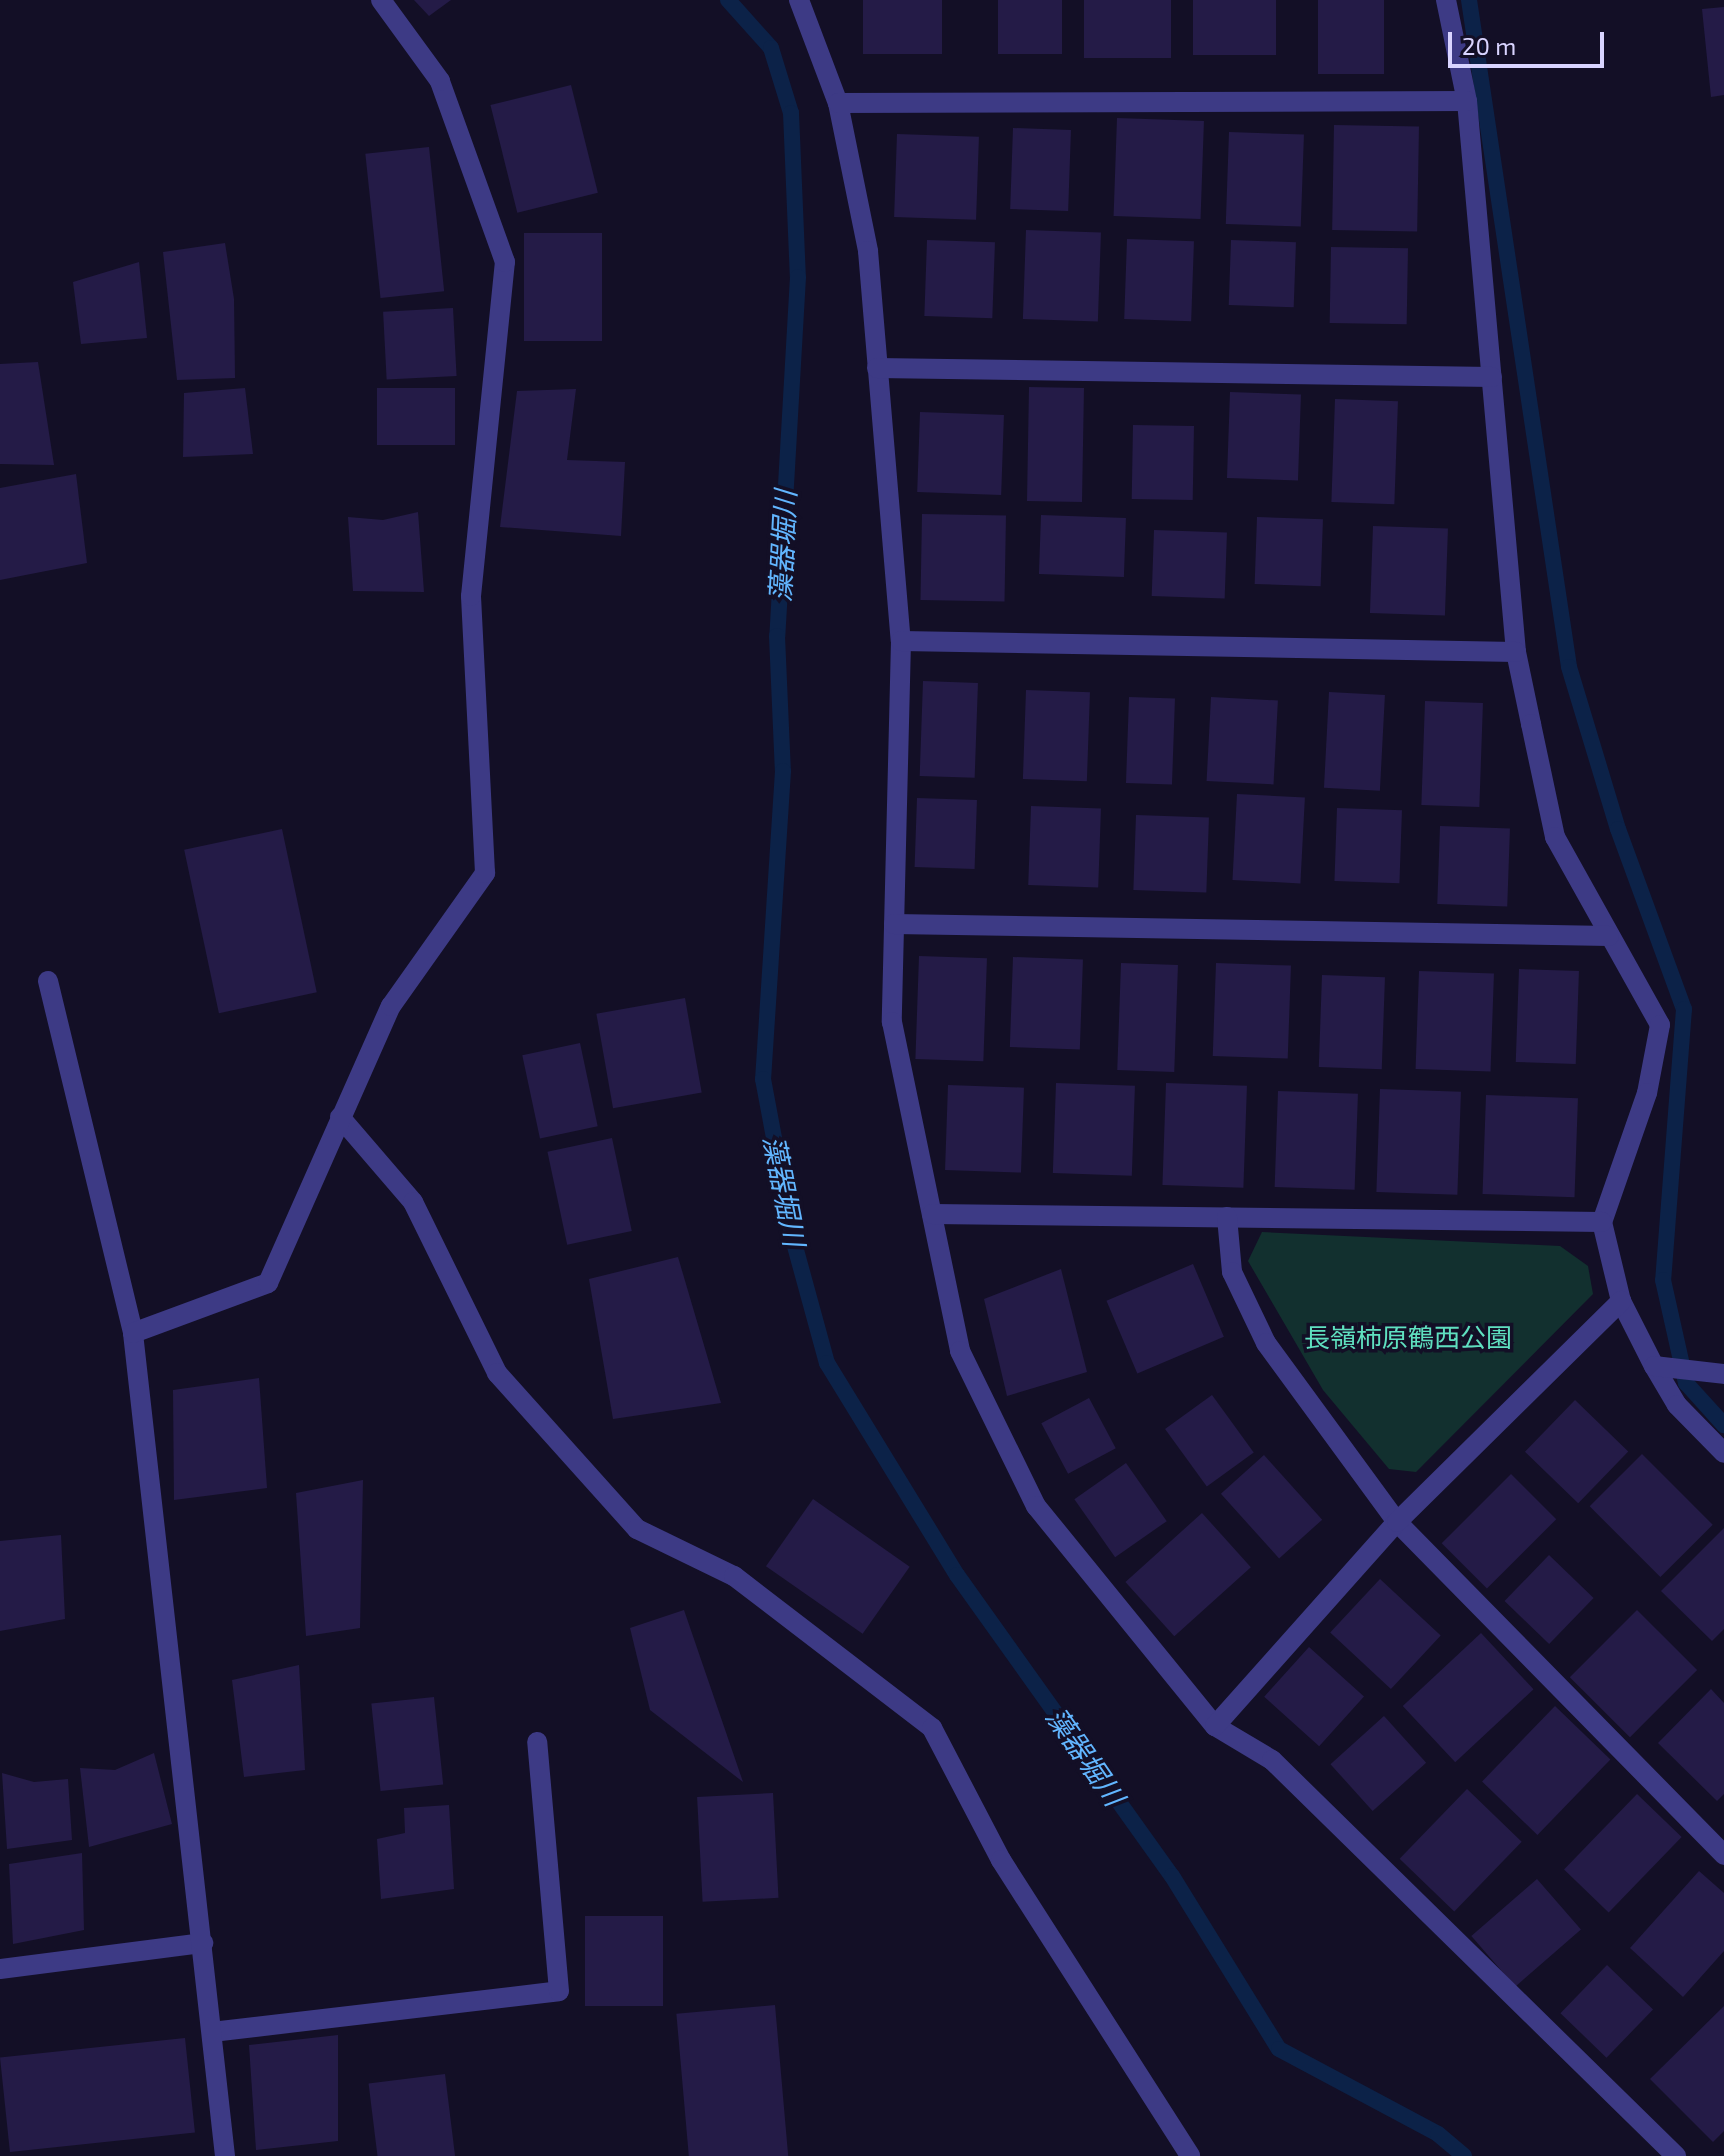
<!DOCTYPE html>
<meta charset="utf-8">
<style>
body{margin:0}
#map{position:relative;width:1724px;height:2156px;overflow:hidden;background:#130f26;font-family:"Exo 2","Noto Sans JP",sans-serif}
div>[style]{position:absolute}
.green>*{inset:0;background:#12302f}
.stream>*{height:16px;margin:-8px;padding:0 8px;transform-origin:8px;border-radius:8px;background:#0c2248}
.building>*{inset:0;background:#241b47;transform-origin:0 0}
.minor>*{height:20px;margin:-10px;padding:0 10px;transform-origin:10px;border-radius:10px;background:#3d3a85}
span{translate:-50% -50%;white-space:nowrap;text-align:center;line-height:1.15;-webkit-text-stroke:7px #130f26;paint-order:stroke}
.park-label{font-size:26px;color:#5fe0c0}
.water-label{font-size:28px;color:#62b6ff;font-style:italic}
.scale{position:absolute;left:1448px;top:32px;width:156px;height:36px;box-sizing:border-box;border:4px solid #d9d4ff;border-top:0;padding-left:10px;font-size:24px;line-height:28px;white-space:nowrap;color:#d9d4ff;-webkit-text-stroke:6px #130f26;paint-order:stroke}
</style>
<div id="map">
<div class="green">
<i style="clip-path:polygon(1262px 1232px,1560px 1246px,1588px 1266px,1593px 1294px,1416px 1472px,1389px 1469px,1323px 1390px,1248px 1261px)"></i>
</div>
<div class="stream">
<i style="left:728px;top:0;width:64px;rotate:48.1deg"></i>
<i style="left:771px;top:48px;width:68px;rotate:72.9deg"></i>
<i style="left:791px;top:113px;width:164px;rotate:87.6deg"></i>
<i style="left:798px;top:277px;width:360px;rotate:93.3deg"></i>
<i style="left:777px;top:636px;width:135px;rotate:87.5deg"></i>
<i style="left:783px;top:771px;width:309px;rotate:93.7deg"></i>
<i style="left:763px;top:1079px;width:163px;rotate:79.4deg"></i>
<i style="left:793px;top:1239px;width:129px;rotate:74.7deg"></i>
<i style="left:827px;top:1363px;width:249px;rotate:58.5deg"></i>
<i style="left:957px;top:1575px;width:370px;rotate:54.5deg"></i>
<i style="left:1172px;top:1876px;width:203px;rotate:58.3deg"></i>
<i style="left:1279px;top:2049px;width:180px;rotate:28.1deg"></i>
<i style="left:1438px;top:2134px;width:34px;rotate:40deg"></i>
<i style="left:1469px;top:0;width:674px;rotate:81.47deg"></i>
<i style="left:1569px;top:667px;width:169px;rotate:73.2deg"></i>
<i style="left:1618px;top:829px;width:192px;rotate:69.9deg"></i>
<i style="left:1684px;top:1009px;width:272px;rotate:94.4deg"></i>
<i style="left:1663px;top:1280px;width:106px;rotate:77.4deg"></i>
<i style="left:1686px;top:1383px;width:57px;rotate:47.9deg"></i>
</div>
<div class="building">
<i style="clip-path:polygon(414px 0,451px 0,429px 16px)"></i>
<i style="left:863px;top:0;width:79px;height:54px"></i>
<i style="left:998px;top:0;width:64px;height:54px"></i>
<i style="left:1084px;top:0;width:87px;height:58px"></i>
<i style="left:1193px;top:0;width:83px;height:55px"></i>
<i style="left:1318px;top:0;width:66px;height:74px"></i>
<i style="clip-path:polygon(1724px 7px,1724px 95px,1711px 97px,1702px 9px)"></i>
<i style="left:571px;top:85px;width:111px;height:83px;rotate:76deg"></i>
<i style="left:1117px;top:118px;width:87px;height:98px;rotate:2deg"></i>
<i style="left:1334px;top:125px;width:85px;height:105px;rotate:1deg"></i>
<i style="left:1013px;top:128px;width:58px;height:81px;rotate:2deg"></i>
<i style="left:1229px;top:132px;width:75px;height:92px;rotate:2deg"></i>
<i style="left:897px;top:134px;width:82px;height:83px;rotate:2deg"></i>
<i style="left:429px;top:147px;width:145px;height:64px;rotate:84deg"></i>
<i style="left:1026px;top:230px;width:75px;height:89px;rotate:2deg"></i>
<i style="left:524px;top:233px;width:78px;height:108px"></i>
<i style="left:1127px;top:239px;width:67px;height:80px;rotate:2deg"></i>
<i style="left:927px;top:240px;width:68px;height:76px;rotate:2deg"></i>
<i style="left:1231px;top:240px;width:65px;height:65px;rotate:2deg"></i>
<i style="clip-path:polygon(225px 243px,234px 299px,235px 378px,177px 380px,163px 252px)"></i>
<i style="left:1331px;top:247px;width:77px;height:76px;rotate:1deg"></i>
<i style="clip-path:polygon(139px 262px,147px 338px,81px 344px,73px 282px)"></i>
<i style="left:453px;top:308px;width:68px;height:70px;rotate:87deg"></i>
<i style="clip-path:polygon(38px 362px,54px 465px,0 464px,0 364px)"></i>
<i style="left:1029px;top:387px;width:55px;height:114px;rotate:1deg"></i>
<i style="clip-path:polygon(245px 388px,253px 454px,183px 457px,184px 393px)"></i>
<i style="left:377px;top:388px;width:78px;height:57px"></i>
<i style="clip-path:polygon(576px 389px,567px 460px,625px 462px,621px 536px,500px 527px,517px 391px)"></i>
<i style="left:1230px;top:392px;width:71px;height:86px;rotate:2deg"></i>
<i style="left:1335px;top:399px;width:63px;height:103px;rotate:2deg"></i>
<i style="left:920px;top:412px;width:84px;height:80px;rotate:2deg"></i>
<i style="left:1133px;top:425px;width:61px;height:74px;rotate:1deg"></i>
<i style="clip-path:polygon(76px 474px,87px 563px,0 580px,0 488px)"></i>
<i style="clip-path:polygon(418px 512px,424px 592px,353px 591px,348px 517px,383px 520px)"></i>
<i style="left:922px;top:514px;width:84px;height:86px;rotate:1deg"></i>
<i style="left:1041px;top:515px;width:85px;height:59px;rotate:2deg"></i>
<i style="left:1257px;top:517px;width:66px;height:67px;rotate:2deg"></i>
<i style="left:1373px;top:526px;width:75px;height:87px;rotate:2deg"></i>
<i style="left:1154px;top:530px;width:73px;height:66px;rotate:2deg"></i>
<i style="left:923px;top:681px;width:55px;height:95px;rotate:2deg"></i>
<i style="left:1026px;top:690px;width:64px;height:89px;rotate:2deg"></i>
<i style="left:1329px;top:692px;width:56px;height:96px;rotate:3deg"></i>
<i style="left:1129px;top:697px;width:46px;height:86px;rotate:2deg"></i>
<i style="left:1211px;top:697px;width:67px;height:84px;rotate:3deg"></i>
<i style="left:1425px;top:701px;width:58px;height:104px;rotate:2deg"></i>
<i style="left:1237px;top:794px;width:68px;height:86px;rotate:3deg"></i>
<i style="left:917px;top:798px;width:60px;height:69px;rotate:2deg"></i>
<i style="left:1031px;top:806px;width:70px;height:79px;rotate:2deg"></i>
<i style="left:1337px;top:808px;width:65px;height:73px;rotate:2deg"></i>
<i style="left:1136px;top:815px;width:73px;height:75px;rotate:2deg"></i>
<i style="left:1440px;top:826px;width:70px;height:78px;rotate:2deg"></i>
<i style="left:282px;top:829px;width:167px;height:100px;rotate:78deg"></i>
<i style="left:919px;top:956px;width:68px;height:103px;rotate:2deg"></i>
<i style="left:1013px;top:957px;width:70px;height:90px;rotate:2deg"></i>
<i style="left:1121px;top:963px;width:57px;height:107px;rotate:2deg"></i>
<i style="left:1216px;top:963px;width:75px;height:93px;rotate:2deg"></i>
<i style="left:1519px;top:969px;width:60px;height:93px;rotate:2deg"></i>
<i style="left:1419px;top:971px;width:75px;height:98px;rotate:2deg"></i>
<i style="left:1322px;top:975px;width:63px;height:92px;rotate:2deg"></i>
<i style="left:685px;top:998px;width:96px;height:90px;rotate:80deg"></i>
<i style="left:580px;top:1043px;width:85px;height:59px;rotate:78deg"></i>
<i style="left:1056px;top:1083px;width:79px;height:90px;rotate:2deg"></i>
<i style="left:1166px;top:1083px;width:81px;height:102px;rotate:2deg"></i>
<i style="left:948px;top:1085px;width:76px;height:85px;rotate:2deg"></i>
<i style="left:1380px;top:1089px;width:81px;height:103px;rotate:2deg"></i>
<i style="left:1278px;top:1091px;width:80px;height:96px;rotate:2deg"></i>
<i style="left:1486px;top:1095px;width:92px;height:99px;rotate:2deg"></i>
<i style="left:612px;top:1138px;width:95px;height:66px;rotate:78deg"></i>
<i style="clip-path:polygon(678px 1257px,721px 1403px,613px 1419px,589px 1279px)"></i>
<i style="left:1193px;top:1264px;width:79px;height:94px;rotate:67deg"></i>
<i style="clip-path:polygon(1061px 1269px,1087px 1372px,1007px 1396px,984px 1299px)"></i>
<i style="clip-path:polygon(259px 1378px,267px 1488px,174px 1500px,173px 1390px)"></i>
<i style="left:1212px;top:1395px;width:71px;height:58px;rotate:54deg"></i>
<i style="left:1089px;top:1398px;width:57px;height:54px;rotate:62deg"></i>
<i style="left:1575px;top:1400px;width:74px;height:72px;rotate:44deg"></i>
<i style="left:1642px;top:1454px;width:100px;height:74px;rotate:45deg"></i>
<i style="left:1264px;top:1455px;width:87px;height:58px;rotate:48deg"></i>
<i style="left:1126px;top:1463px;width:71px;height:63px;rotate:55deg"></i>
<i style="left:1511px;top:1474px;width:64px;height:98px;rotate:45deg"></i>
<i style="clip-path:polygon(363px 1480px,360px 1628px,306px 1636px,296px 1493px)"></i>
<i style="left:813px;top:1499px;width:118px;height:82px;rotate:35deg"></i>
<i style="left:1202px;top:1513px;width:73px;height:103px;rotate:48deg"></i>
<i style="clip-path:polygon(1724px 1528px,1724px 1629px,1712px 1641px,1661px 1591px)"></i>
<i style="clip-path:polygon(61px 1535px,65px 1619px,0 1631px,0 1541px)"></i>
<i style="left:1549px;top:1555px;width:62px;height:64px;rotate:44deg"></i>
<i style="left:1380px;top:1579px;width:83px;height:73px;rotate:43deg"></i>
<i style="clip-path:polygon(684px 1610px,743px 1782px,650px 1710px,630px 1628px)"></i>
<i style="left:1637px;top:1610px;width:85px;height:95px;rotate:45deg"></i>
<i style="left:1481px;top:1633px;width:77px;height:107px;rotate:47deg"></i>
<i style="left:1309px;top:1647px;width:74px;height:67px;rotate:42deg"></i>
<i style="clip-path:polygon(299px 1665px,305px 1770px,244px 1777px,232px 1680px)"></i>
<i style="clip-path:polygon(1711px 1689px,1724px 1703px,1724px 1794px,1717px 1801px,1658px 1743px)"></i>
<i style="left:434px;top:1697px;width:88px;height:63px;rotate:84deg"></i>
<i style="left:1555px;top:1706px;width:77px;height:105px;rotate:44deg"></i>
<i style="left:1384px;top:1716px;width:63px;height:72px;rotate:48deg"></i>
<i style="clip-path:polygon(154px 1753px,172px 1824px,89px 1847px,80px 1768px,115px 1770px)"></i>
<i style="clip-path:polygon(2px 1773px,34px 1782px,68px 1779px,72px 1840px,7px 1849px)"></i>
<i style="left:1467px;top:1789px;width:76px;height:97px;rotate:44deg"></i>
<i style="left:773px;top:1793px;width:105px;height:76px;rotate:87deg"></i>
<i style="left:1637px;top:1794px;width:62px;height:105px;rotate:44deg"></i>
<i style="clip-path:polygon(449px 1805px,454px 1889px,381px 1899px,377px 1839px,405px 1833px,404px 1808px)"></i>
<i style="clip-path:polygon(82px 1853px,84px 1930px,13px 1944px,9px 1864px)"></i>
<i style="clip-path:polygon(1699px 1871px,1724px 1893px,1724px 1951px,1683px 1997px,1630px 1948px)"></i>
<i style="left:1537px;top:1879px;width:67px;height:87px;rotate:49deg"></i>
<i style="left:663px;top:1916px;width:90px;height:78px;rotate:90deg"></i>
<i style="left:1607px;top:1965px;width:64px;height:67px;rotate:44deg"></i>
<i style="left:775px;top:2005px;width:152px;height:99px;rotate:85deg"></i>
<i style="clip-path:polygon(1724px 2006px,1724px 2131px,1713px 2142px,1650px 2079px)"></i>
<i style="clip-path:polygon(338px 2035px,338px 2141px,256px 2150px,249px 2045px)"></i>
<i style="left:185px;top:2038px;width:95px;height:186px;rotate:84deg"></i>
<i style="left:445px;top:2074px;width:83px;height:77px;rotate:83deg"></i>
</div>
<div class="minor">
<i style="left:799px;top:0;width:110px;rotate:69.3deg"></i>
<i style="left:838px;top:103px;width:151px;rotate:78.5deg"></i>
<i style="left:868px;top:251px;width:391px;rotate:85.2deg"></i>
<i style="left:901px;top:641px;width:381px;rotate:91.4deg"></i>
<i style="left:892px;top:1022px;width:336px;rotate:78.3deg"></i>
<i style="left:960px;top:1351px;width:173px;rotate:63.9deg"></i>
<i style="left:1036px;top:1506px;width:284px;rotate:50.9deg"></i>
<i style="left:1215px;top:1726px;width:66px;rotate:30.8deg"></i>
<i style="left:1272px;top:1760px;width:566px;rotate:44.43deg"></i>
<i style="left:1446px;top:0;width:103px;rotate:78.3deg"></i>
<i style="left:1467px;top:101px;width:553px;rotate:84.92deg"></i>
<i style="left:1516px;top:652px;width:74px;rotate:78.2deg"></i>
<i style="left:1531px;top:724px;width:116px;rotate:78deg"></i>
<i style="left:1555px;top:837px;width:215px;rotate:60.8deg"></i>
<i style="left:1660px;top:1025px;width:69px;rotate:100.8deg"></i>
<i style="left:1647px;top:1093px;width:137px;rotate:109.2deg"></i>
<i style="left:1602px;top:1222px;width:81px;rotate:76.5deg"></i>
<i style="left:1621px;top:1301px;width:73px;rotate:63.1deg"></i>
<i style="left:1654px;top:1366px;width:45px;rotate:59.5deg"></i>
<i style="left:1677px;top:1405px;width:67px;rotate:45.6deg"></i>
<i style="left:838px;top:103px;width:629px;rotate:-0.18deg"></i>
<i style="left:877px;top:368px;width:615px;rotate:0.84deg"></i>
<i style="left:901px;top:641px;width:615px;rotate:1.02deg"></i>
<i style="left:894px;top:924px;width:715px;rotate:0.96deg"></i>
<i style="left:48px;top:981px;width:362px;rotate:76.4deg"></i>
<i style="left:340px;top:1117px;width:112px;rotate:49.3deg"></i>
<i style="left:413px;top:1202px;width:191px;rotate:63.8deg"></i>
<i style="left:497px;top:1373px;width:210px;rotate:48.1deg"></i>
<i style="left:637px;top:1529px;width:108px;rotate:25.9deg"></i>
<i style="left:734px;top:1576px;width:250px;rotate:37.5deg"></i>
<i style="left:932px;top:1728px;width:149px;rotate:62.4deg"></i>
<i style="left:1001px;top:1860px;width:351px;rotate:57.4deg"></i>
<i style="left:932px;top:1214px;width:670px;rotate:0.68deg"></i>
<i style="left:1227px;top:1217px;width:55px;rotate:84.8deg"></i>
<i style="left:1232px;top:1272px;width:79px;rotate:64.4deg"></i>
<i style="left:1266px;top:1343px;width:222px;rotate:53.8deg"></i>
<i style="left:1397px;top:1522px;width:467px;rotate:45.5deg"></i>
<i style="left:1654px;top:1366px;width:70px;rotate:6.5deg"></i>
<i style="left:1215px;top:1726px;width:273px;rotate:-48.3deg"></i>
<i style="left:1397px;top:1522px;width:315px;rotate:-44.6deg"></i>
<i style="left:0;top:1969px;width:205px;rotate:-7.3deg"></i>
<i style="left:212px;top:2032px;width:349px;rotate:-6.7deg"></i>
<i style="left:559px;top:1991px;width:250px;rotate:-95deg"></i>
<i style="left:225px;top:2156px;width:828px;rotate:-96.38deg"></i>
<i style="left:133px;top:1333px;width:144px;rotate:-20.3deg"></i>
<i style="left:268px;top:1283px;width:303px;rotate:-66.1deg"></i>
<i style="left:391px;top:1006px;width:163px;rotate:-54.7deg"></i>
<i style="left:485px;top:873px;width:277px;rotate:-92.9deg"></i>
<i style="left:471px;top:596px;width:336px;rotate:-84.2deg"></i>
<i style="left:505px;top:262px;width:192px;rotate:-109.8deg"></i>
<i style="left:440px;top:81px;width:100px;rotate:-126.1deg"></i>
</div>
<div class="park-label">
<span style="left:1408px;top:1337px">長嶺柿原鶴西公園</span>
</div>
<div class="water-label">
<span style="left:782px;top:546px;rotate:-87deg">藻器堀川</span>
<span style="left:785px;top:1191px;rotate:79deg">藻器堀川</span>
<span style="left:1086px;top:1756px;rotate:55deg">藻器堀川</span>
</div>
<div class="scale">20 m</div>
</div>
